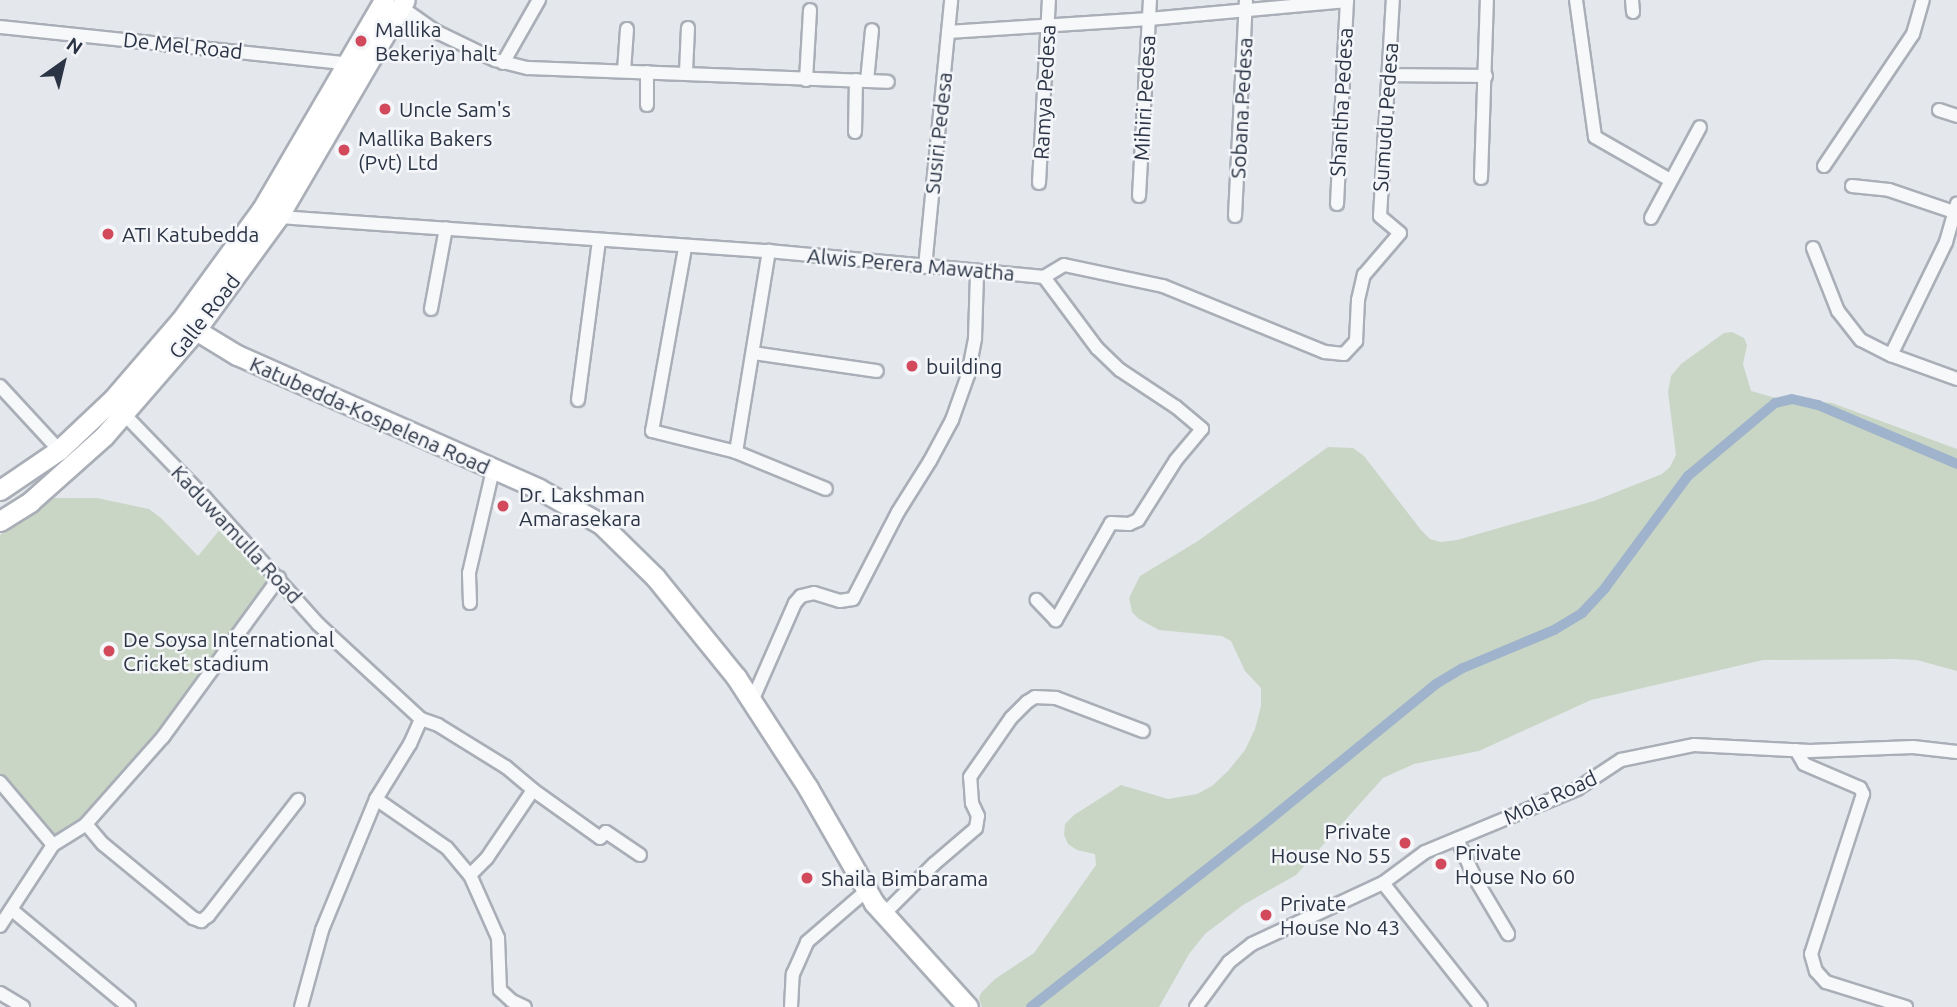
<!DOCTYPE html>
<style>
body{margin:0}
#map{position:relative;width:1957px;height:1007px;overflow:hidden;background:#e4e7ec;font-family:Ubuntu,sans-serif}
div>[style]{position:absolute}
.green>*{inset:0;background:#c9d6c5}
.canal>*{height:10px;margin:-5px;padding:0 5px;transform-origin:5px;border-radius:5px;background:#9fb4cc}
.roads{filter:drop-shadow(2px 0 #a9aeb7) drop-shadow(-2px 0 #a9aeb7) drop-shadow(0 2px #a9aeb7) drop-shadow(0 -2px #a9aeb7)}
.minor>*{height:12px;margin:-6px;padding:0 6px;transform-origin:6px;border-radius:6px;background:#f7f8fa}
.primary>*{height:19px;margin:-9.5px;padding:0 9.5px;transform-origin:9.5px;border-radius:9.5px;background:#fff}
.trunk>*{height:19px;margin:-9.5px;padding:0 9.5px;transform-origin:9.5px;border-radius:9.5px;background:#fff}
.dots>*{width:19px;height:19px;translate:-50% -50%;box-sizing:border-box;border:4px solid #f4f6f9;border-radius:50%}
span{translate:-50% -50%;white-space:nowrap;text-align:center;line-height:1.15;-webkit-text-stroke:5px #f4f6f9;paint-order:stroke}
.poi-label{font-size:21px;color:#2b3445}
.left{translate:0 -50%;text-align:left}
.right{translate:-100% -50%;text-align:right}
.street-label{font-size:21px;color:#2b3445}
.north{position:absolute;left:28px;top:28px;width:70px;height:70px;-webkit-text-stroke:5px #f4f6f9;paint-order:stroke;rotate:34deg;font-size:19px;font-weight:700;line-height:28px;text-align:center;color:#2b3445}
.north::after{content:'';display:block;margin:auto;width:24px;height:32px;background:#2b3445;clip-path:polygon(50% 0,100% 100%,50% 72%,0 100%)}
</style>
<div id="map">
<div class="green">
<i style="clip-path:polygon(1732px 332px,1744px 338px,1747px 345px,1743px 364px,1751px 391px,1779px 399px,1832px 403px,1957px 449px,1957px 671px,1917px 660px,1896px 659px,1763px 660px,1591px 700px,1479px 751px,1414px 764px,1383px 778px,1296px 875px,1243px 905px,1205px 934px,1189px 954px,1159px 1007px,982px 1007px,979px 998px,981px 993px,995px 979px,1034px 953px,1096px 865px,1095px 854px,1077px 850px,1068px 844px,1064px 835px,1065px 824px,1074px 815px,1121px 785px,1168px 799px,1197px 794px,1212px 786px,1228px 771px,1245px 750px,1255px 729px,1261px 706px,1261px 688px,1245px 671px,1231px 641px,1222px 636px,1159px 630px,1139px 619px,1132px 612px,1129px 598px,1140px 576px,1198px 541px,1328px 447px,1353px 448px,1364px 456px,1421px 530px,1430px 539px,1441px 542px,1457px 540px,1594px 501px,1662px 474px,1670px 467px,1676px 455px,1668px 392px,1671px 376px,1681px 364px,1724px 333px)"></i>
<i style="clip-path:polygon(50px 498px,97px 498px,149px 509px,161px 518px,198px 556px,222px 527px,271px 577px,165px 725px,90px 817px,54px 841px,0 777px,0 535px)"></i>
</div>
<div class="canal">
<i style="left:1031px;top:1007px;width:295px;rotate:-38.1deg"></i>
<i style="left:1263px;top:825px;width:223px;rotate:-39.2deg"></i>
<i style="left:1436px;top:684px;width:31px;rotate:-31deg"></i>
<i style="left:1463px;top:668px;width:99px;rotate:-22.7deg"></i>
<i style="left:1554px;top:630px;width:33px;rotate:-31deg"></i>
<i style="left:1582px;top:613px;width:34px;rotate:-47deg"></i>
<i style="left:1605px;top:588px;width:139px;rotate:-53.5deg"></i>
<i style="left:1688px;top:476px;width:114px;rotate:-40deg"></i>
<i style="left:1775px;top:403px;width:17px;rotate:-13deg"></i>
<i style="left:1792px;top:399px;width:27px;rotate:13deg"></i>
<i style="left:1818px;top:405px;width:151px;rotate:23deg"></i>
</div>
<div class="roads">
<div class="minor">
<i style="left:1576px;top:0;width:138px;rotate:82.1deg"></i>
<i style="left:1595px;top:137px;width:86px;rotate:29.8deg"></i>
<i style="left:1632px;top:0;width:12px;rotate:85deg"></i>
<i style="left:401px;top:7px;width:42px;rotate:35.2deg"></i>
<i style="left:435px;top:31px;width:67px;rotate:25.8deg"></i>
<i style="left:495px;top:60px;width:34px;rotate:14deg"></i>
<i style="left:528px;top:68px;width:360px;rotate:2.2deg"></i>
<i style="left:0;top:27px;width:353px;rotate:6deg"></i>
<i style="left:948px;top:32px;width:201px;rotate:-3.7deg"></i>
<i style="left:1149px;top:19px;width:199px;rotate:-5.2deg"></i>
<i style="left:503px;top:63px;width:73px;rotate:-60.3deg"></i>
<i style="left:624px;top:71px;width:42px;rotate:-85.9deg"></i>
<i style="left:647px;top:72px;width:33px;rotate:90deg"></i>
<i style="left:686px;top:72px;width:44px;rotate:-87.4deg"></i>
<i style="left:1388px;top:75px;width:98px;rotate:0.6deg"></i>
<i style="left:806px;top:80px;width:70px;rotate:-86.7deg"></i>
<i style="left:867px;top:81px;width:51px;rotate:-84.4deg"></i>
<i style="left:1939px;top:110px;width:19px;rotate:18deg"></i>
<i style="left:855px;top:132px;width:52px;rotate:-88.9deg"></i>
<i style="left:1824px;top:166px;width:159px;rotate:-56deg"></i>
<i style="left:1913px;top:34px;width:35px;rotate:-74deg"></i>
<i style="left:1481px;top:178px;width:178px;rotate:-88.1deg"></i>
<i style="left:1039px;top:183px;width:183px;rotate:-86.9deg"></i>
<i style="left:1852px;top:186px;width:37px;rotate:6deg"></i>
<i style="left:1889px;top:190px;width:72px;rotate:18.7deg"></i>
<i style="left:1139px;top:196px;width:196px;rotate:-86.8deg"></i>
<i style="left:1337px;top:204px;width:204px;rotate:-87.2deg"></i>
<i style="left:1235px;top:216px;width:216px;rotate:-87.1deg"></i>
<i style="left:278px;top:217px;width:492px;rotate:4deg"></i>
<i style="left:769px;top:251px;width:276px;rotate:5.4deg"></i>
<i style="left:1044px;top:277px;width:89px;rotate:53.3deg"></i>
<i style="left:1097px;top:348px;width:32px;rotate:44deg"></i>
<i style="left:1120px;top:370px;width:67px;rotate:33.5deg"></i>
<i style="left:1176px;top:407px;width:34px;rotate:40deg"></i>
<i style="left:1202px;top:429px;width:40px;rotate:130deg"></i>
<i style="left:1176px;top:460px;width:71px;rotate:122.3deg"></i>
<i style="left:1138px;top:520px;width:10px;rotate:156deg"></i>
<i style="left:1129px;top:524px;width:18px;rotate:-177deg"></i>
<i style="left:1111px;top:523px;width:112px;rotate:119.6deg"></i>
<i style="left:1056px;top:620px;width:28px;rotate:-134deg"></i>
<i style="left:1651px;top:218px;width:103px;rotate:-61.7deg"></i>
<i style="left:685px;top:248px;width:186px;rotate:100.2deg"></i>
<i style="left:652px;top:431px;width:87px;rotate:14deg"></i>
<i style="left:736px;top:452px;width:97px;rotate:22.3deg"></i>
<i style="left:1813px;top:248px;width:68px;rotate:68.4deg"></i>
<i style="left:1838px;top:311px;width:37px;rotate:52deg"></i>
<i style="left:1861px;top:340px;width:34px;rotate:27deg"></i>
<i style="left:1891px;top:355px;width:70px;rotate:20deg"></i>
<i style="left:925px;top:267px;width:268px;rotate:-84.4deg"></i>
<i style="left:1044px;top:277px;width:23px;rotate:-31deg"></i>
<i style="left:1064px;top:265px;width:101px;rotate:12deg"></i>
<i style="left:1163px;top:286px;width:175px;rotate:22.2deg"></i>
<i style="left:1325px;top:352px;width:19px;rotate:6deg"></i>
<i style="left:1344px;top:354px;width:18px;rotate:-47deg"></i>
<i style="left:1356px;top:341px;width:41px;rotate:-87.2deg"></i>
<i style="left:1358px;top:300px;width:26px;rotate:-77deg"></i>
<i style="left:1364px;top:275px;width:55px;rotate:-49.4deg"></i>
<i style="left:1400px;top:233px;width:26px;rotate:-140deg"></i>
<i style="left:1380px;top:216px;width:216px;rotate:-86.6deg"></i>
<i style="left:431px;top:309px;width:82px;rotate:-79.5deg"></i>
<i style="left:753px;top:353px;width:125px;rotate:8.3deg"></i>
<i style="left:1891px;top:355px;width:126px;rotate:-64deg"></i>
<i style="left:1946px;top:242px;width:40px;rotate:-74deg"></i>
<i style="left:0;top:386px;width:87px;rotate:47.3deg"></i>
<i style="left:578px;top:400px;width:161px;rotate:-82.5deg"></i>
<i style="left:124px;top:414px;width:117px;rotate:46deg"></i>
<i style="left:205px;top:498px;width:169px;rotate:48.1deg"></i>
<i style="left:318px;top:624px;width:140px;rotate:42.7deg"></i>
<i style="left:421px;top:719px;width:18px;rotate:19deg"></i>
<i style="left:438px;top:725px;width:80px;rotate:31.7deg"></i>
<i style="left:506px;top:767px;width:35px;rotate:40deg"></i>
<i style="left:533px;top:790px;width:82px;rotate:124.1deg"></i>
<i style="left:487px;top:858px;width:24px;rotate:135deg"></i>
<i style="left:736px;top:452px;width:204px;rotate:-80.7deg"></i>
<i style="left:470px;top:603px;width:30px;rotate:-92deg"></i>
<i style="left:469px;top:573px;width:106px;rotate:-76.9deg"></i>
<i style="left:752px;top:701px;width:107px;rotate:-66.3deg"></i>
<i style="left:795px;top:603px;width:9px;rotate:-49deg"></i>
<i style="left:801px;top:596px;width:13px;rotate:-13deg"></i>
<i style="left:814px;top:593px;width:27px;rotate:17deg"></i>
<i style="left:840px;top:601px;width:13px;rotate:-9deg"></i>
<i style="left:853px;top:599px;width:98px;rotate:-62.7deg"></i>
<i style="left:898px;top:512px;width:60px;rotate:-57.9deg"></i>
<i style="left:930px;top:461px;width:47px;rotate:-61.8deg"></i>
<i style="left:952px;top:420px;width:48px;rotate:-70.4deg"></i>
<i style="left:968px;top:375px;width:38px;rotate:-79deg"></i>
<i style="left:975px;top:338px;width:65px;rotate:-88.2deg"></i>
<i style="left:1796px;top:750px;width:16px;rotate:60deg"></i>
<i style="left:1804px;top:764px;width:61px;rotate:23.2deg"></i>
<i style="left:1860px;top:788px;width:7px;rotate:63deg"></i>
<i style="left:1863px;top:794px;width:168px;rotate:108deg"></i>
<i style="left:1811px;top:954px;width:18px;rotate:74deg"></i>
<i style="left:1816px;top:971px;width:15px;rotate:48deg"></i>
<i style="left:1826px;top:982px;width:84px;rotate:17.4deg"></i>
<i style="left:0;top:782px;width:82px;rotate:49.9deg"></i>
<i style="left:533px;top:790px;width:82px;rotate:35.6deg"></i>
<i style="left:600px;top:838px;width:8px;rotate:-45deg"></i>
<i style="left:606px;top:832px;width:41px;rotate:34.1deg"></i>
<i style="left:376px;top:799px;width:86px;rotate:34.6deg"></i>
<i style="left:447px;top:848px;width:35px;rotate:50deg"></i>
<i style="left:470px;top:875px;width:69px;rotate:66deg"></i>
<i style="left:498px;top:938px;width:52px;rotate:87.8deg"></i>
<i style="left:500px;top:990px;width:16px;rotate:43deg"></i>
<i style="left:512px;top:1001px;width:14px;rotate:25deg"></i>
<i style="left:86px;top:824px;width:26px;rotate:50deg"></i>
<i style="left:103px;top:844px;width:117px;rotate:39.4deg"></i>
<i style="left:193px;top:918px;width:9px;rotate:21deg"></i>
<i style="left:201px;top:921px;width:9px;rotate:-36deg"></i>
<i style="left:208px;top:916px;width:147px;rotate:-52.2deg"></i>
<i style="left:1457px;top:839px;width:45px;rotate:65.1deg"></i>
<i style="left:1476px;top:880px;width:63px;rotate:59.3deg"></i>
<i style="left:1383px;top:883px;width:158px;rotate:51.7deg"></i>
<i style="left:12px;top:910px;width:152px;rotate:39.7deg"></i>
<i style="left:884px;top:914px;width:71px;rotate:-45deg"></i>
<i style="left:934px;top:864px;width:55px;rotate:-40.6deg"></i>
<i style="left:976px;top:828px;width:12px;rotate:-81deg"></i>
<i style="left:978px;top:816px;width:14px;rotate:-115deg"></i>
<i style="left:972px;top:803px;width:26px;rotate:-94deg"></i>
<i style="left:970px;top:777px;width:72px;rotate:-55.2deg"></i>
<i style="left:1011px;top:718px;width:23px;rotate:-45deg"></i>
<i style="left:1027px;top:702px;width:9px;rotate:-32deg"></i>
<i style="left:1035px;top:697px;width:21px;rotate:3deg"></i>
<i style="left:1056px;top:698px;width:93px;rotate:20.8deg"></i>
<i style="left:0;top:926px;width:97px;rotate:-56.8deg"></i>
<i style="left:53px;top:845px;width:39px;rotate:-32deg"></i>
<i style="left:86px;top:824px;width:116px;rotate:-48.5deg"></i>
<i style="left:163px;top:737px;width:197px;rotate:-53.9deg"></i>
<i style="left:0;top:993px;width:27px;rotate:31deg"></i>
<i style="left:301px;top:1007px;width:80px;rotate:-74.7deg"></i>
<i style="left:322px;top:930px;width:142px;rotate:-67.6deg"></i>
<i style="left:376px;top:799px;width:65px;rotate:-58.3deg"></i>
<i style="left:410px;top:744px;width:27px;rotate:-66deg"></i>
<i style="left:791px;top:1007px;width:33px;rotate:-87deg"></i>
<i style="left:793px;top:974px;width:35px;rotate:-66deg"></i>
<i style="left:807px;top:942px;width:78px;rotate:-40.8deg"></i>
<i style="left:1196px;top:1007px;width:56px;rotate:-53.7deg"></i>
<i style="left:1229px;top:962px;width:29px;rotate:-38deg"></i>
<i style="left:1252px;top:944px;width:145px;rotate:-25deg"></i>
<i style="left:1383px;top:883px;width:52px;rotate:-36.4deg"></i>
<i style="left:1425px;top:852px;width:165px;rotate:-22.5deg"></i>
<i style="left:1577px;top:789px;width:53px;rotate:-33.4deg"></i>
<i style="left:1621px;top:760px;width:75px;rotate:-11.6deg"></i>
<i style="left:1694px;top:745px;width:116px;rotate:3deg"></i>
<i style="left:1810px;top:751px;width:103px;rotate:-2.2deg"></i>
<i style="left:1913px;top:747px;width:44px;rotate:6.5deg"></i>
</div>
<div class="primary">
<i style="left:181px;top:321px;width:66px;rotate:31.3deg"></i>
<i style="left:237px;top:355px;width:330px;rotate:23.9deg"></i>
<i style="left:539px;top:489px;width:71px;rotate:29.4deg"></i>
<i style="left:601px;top:524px;width:76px;rotate:44.5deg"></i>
<i style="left:655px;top:577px;width:129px;rotate:51deg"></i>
<i style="left:736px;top:677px;width:132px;rotate:57deg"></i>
<i style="left:808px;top:788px;width:133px;rotate:60.1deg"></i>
<i style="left:874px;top:903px;width:140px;rotate:47.9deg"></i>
</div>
<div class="trunk">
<i style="left:0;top:490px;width:71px;rotate:-34.1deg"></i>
<i style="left:59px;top:450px;width:74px;rotate:-43.4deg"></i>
<i style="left:113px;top:399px;width:104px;rotate:-49.3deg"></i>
<i style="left:181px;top:320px;width:137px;rotate:-53.9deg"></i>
<i style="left:262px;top:209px;width:242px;rotate:-59.7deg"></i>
<i style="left:0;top:521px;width:36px;rotate:-32deg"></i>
<i style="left:30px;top:502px;width:99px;rotate:-41.7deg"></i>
<i style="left:104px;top:436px;width:139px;rotate:-49.1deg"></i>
<i style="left:195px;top:331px;width:141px;rotate:-53.9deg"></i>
<i style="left:278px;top:217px;width:251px;rotate:-59.7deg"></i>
</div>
</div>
<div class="dots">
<i style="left:361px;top:41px;background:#d1495b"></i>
<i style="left:385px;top:109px;background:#d1495b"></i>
<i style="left:344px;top:150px;background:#d1495b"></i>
<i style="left:108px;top:234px;background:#d1495b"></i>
<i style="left:912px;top:366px;background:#d1495b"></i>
<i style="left:503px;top:506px;background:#d1495b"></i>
<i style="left:109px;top:651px;background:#d1495b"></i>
<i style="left:1405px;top:843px;background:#d1495b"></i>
<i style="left:1441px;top:864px;background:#d1495b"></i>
<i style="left:807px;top:878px;background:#d1495b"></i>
<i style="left:1266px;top:915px;background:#d1495b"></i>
</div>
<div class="poi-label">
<span class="left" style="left:375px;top:41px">Mallika<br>Bekeriya halt</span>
<span class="left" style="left:399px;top:109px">Uncle Sam's</span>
<span class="left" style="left:358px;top:150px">Mallika Bakers<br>(Pvt) Ltd</span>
<span class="left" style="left:122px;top:234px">ATI Katubedda</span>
<span class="left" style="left:926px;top:366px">building</span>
<span class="left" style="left:519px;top:506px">Dr. Lakshman<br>Amarasekara</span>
<span class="left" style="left:123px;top:651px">De Soysa International<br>Cricket stadium</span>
<span class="right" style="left:1391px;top:843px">Private<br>House No 55</span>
<span class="left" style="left:1455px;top:864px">Private<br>House No 60</span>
<span class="left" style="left:821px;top:878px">Shaila Bimbarama</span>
<span class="left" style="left:1280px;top:915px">Private<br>House No 43</span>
</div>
<div class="street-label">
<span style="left:183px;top:45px;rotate:6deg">De Mel Road</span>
<span style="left:1044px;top:92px;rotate:-87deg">Ramya Pedesa</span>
<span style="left:1144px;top:98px;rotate:-87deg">Mihiri Pedesa</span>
<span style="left:1341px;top:102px;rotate:-87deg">Shantha Pedesa</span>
<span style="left:1241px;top:108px;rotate:-87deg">Sobana Pedesa</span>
<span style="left:1385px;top:117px;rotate:-86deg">Sumudu Pedesa</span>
<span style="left:938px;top:133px;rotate:-84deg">Susiri Pedesa</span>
<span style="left:911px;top:264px;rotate:5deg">Alwis Perera Mawatha</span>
<span style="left:204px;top:316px;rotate:-52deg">Galle Road</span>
<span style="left:370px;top:415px;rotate:24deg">Katubedda-Kospelena Road</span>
<span style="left:237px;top:534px;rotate:47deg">Kaduwamulla Road</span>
<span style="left:1550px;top:797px;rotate:-25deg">Mola Road</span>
</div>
<div class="north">N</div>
</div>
